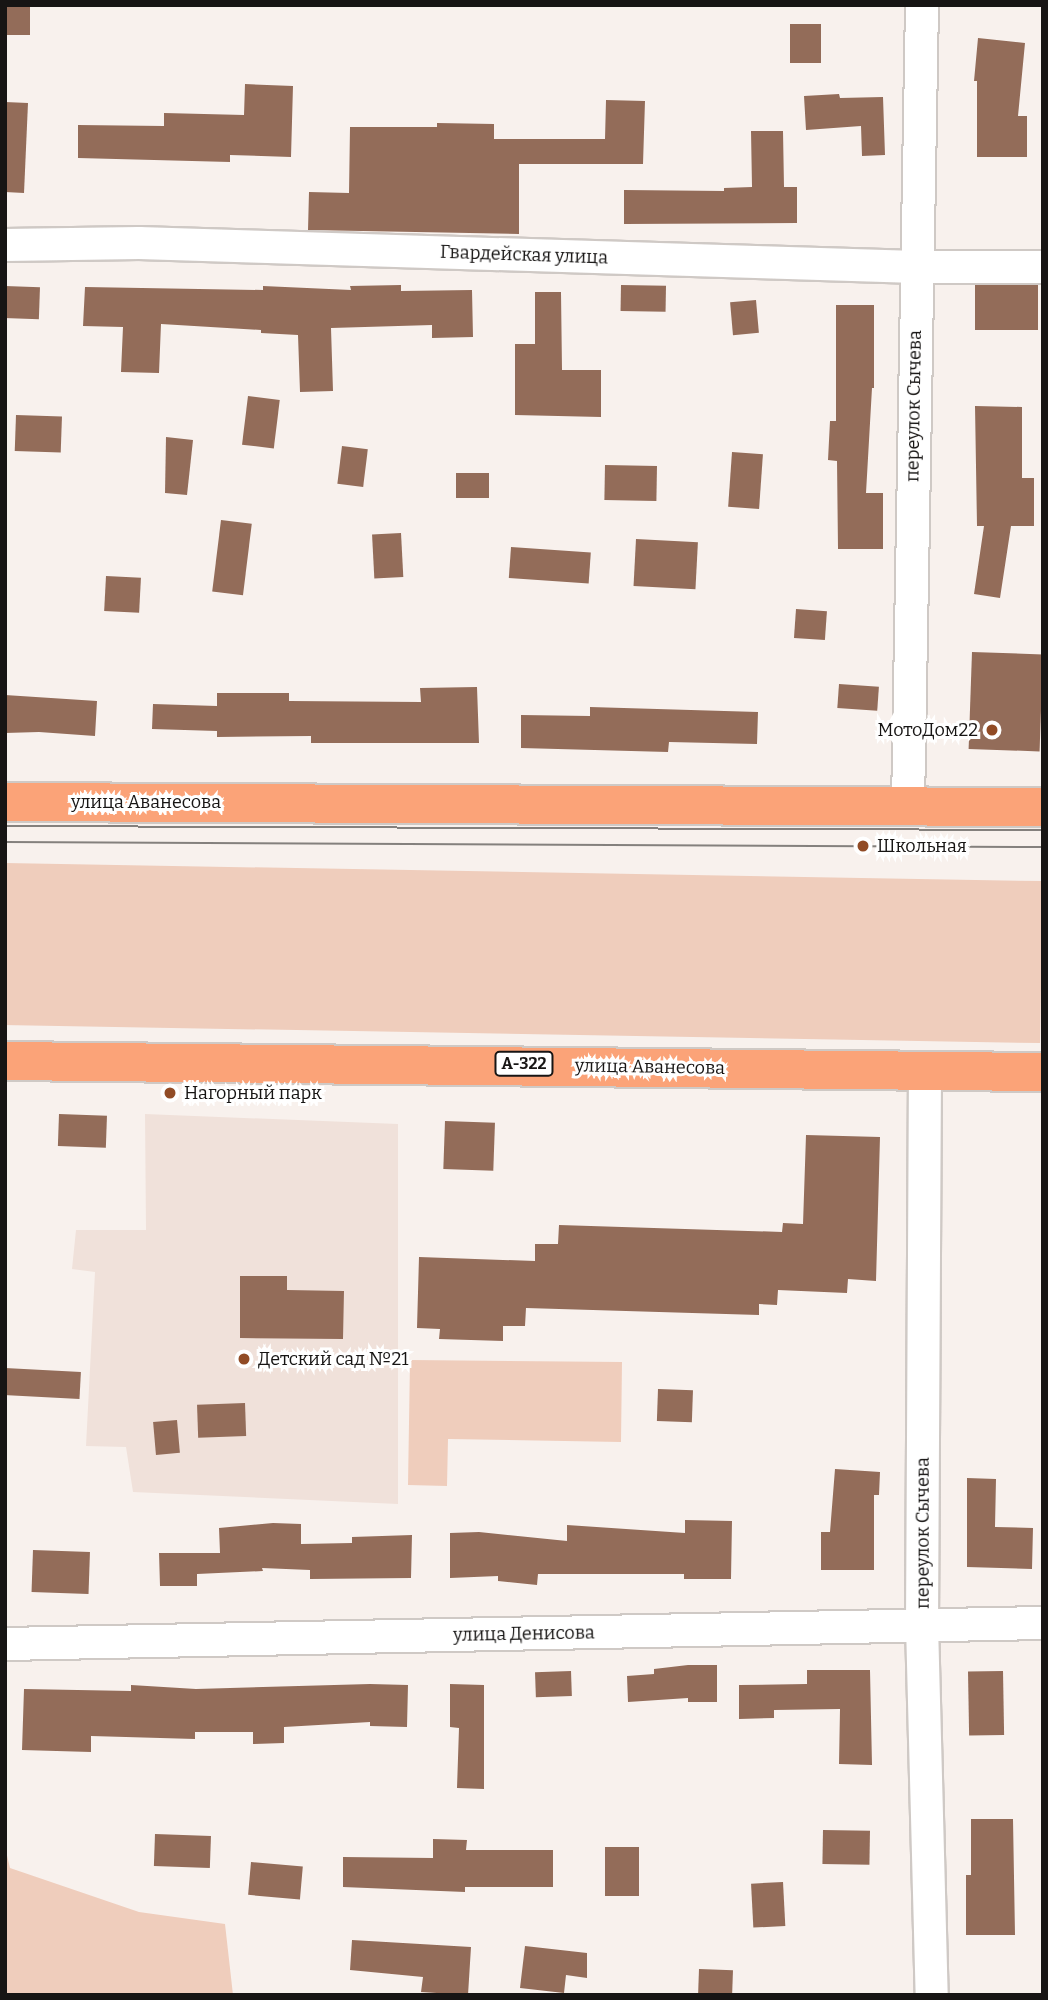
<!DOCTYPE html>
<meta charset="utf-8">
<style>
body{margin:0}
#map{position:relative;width:1048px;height:2000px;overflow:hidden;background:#f8f1ed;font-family:Bitter,serif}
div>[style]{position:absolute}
.built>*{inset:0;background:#f0e1da}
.green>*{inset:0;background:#efcdbc;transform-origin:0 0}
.building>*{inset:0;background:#936c59;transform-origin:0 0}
.roads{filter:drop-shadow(2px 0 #cfc9c5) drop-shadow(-2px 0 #cfc9c5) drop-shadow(0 2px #cfc9c5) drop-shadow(0 -2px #cfc9c5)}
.street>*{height:32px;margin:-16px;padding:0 16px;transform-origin:16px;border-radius:16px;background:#fff}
.highway>*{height:38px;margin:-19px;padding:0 19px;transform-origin:19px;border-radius:19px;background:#fba378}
.tram>*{height:2px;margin:-1px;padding:0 1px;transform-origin:1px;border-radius:1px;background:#84807d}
.dots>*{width:19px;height:19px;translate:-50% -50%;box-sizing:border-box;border:4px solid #fff;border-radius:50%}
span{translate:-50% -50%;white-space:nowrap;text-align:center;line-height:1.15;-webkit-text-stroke:6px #fff;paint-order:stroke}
.shield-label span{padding:2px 5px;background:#fff;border:2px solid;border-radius:5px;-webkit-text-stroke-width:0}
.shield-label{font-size:16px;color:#171514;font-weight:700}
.street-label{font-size:18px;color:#171514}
.poi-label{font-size:18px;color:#171514}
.right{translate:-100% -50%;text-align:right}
.left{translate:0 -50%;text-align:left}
.frame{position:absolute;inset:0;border:7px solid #171514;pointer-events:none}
</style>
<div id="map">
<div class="built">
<i style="clip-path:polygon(145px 1114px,398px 1124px,398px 1504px,133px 1492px,126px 1447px,86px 1446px,95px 1272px,72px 1269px,76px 1230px,146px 1230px)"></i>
</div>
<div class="green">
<i style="left:5px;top:863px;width:1038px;height:162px;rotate:1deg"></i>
<i style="clip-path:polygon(410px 1360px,622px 1362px,621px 1442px,448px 1439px,447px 1486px,408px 1485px)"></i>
<i style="clip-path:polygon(5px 1847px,10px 1868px,139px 1912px,225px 1924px,233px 1995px,5px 1995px)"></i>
</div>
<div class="building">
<i style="left:5px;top:5px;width:25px;height:30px"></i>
<i style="left:790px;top:24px;width:31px;height:39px"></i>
<i style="clip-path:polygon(978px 38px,1025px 43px,1018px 116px,1027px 116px,1027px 157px,977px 157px,977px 81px,974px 81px)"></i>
<i style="clip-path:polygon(245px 84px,293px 86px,291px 157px,230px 155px,230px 162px,78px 158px,78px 125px,164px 126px,164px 113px,244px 115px)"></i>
<i style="clip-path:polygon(839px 94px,840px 98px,883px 97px,885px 155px,862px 156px,861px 126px,806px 130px,804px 96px)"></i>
<i style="clip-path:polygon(606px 100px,645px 101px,643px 164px,519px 164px,519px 234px,308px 230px,309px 192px,349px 193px,350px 127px,437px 127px,437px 123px,494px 124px,494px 139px,605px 139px)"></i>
<i style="clip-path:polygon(5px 102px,28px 103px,24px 193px,5px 192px)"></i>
<i style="clip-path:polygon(751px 131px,783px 131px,784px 187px,797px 187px,797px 223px,624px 224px,624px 190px,724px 191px,724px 188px,752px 187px)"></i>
<i style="clip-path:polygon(401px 285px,401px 291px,472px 290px,473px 337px,432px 338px,432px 325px,331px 328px,333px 391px,300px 392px,298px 335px,261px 333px,261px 330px,161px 324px,159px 373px,121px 372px,123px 327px,83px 326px,85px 287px,263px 290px,263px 286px,351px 290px,350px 286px)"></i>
<i style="left:621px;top:285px;width:45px;height:26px;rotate:1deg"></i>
<i style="left:975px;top:285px;width:63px;height:45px"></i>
<i style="left:5px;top:286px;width:35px;height:32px;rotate:2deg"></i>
<i style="clip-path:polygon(535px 292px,561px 292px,562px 370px,601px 370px,601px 417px,515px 415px,515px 344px,535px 344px)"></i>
<i style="left:756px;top:300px;width:33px;height:26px;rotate:85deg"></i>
<i style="clip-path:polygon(836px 305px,874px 305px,874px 388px,872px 388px,866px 493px,883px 493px,883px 549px,838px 549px,837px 461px,828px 460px,830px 421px,836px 421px)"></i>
<i style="left:248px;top:396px;width:32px;height:49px;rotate:7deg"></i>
<i style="clip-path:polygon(975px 406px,1022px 407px,1022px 478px,1034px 478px,1034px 526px,1011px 526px,1000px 598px,974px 594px,984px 526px,977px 526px)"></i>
<i style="left:16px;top:415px;width:46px;height:36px;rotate:2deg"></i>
<i style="clip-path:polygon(166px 437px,193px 440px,187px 495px,165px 493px)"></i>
<i style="left:342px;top:446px;width:26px;height:38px;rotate:7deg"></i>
<i style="left:732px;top:452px;width:31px;height:55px;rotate:4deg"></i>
<i style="left:605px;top:465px;width:52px;height:35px;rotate:1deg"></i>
<i style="left:489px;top:473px;width:25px;height:33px;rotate:90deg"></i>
<i style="left:221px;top:520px;width:31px;height:72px;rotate:7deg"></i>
<i style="left:401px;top:533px;width:44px;height:29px;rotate:87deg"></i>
<i style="left:636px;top:539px;width:62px;height:47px;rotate:3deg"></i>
<i style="left:511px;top:547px;width:80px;height:31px;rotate:4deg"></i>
<i style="left:106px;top:576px;width:35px;height:35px;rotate:3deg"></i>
<i style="left:796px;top:609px;width:31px;height:29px;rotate:4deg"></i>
<i style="left:972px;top:652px;width:71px;height:97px;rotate:2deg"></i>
<i style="left:839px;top:684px;width:40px;height:24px;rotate:4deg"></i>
<i style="clip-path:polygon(477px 687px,479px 743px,311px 743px,311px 736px,217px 737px,217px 731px,152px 729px,153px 704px,217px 706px,217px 693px,289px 693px,289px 701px,421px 702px,420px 688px)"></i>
<i style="clip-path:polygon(5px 695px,97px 701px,95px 736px,39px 732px,5px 733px)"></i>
<i style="clip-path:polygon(590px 707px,758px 712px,757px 744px,669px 742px,668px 752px,521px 748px,521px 715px,590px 716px)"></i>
<i style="left:59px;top:1114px;width:48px;height:32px;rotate:2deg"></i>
<i style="left:445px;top:1121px;width:50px;height:48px;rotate:2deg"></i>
<i style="clip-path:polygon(806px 1135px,880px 1137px,876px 1281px,848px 1279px,847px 1293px,778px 1290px,777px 1305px,759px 1304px,759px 1315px,526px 1308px,525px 1326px,503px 1326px,503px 1341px,439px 1339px,440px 1329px,417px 1328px,419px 1257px,535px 1261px,535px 1244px,558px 1244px,559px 1225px,782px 1232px,783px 1223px,803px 1224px)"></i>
<i style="clip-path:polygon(240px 1276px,287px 1276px,287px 1290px,344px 1291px,343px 1339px,240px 1338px)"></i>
<i style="left:5px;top:1368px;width:76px;height:27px;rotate:3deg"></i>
<i style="left:658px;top:1389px;width:35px;height:32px;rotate:2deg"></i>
<i style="left:245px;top:1403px;width:33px;height:48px;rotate:88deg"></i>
<i style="left:177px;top:1420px;width:33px;height:24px;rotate:85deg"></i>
<i style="clip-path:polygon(835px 1469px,880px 1472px,879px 1495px,874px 1495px,874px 1570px,821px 1570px,821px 1532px,830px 1532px)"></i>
<i style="clip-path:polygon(967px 1478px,996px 1479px,995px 1527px,1033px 1528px,1032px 1569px,967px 1567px)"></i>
<i style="clip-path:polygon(685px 1520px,732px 1521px,731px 1579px,684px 1579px,684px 1574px,538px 1574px,537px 1585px,498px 1581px,498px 1576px,450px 1578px,450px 1533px,479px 1532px,567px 1541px,567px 1525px,685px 1533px)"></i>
<i style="clip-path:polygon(273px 1523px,301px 1524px,301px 1544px,352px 1543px,352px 1537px,412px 1535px,411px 1578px,310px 1579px,310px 1570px,262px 1568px,263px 1571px,197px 1574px,197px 1586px,160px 1586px,159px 1553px,220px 1553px,219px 1528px)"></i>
<i style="left:33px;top:1550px;width:57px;height:42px;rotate:2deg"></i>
<i style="clip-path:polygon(688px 1665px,717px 1665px,717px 1702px,688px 1702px,688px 1698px,628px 1702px,627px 1676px,654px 1674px,654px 1669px)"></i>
<i style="clip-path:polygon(807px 1670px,870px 1670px,872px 1765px,839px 1764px,840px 1709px,774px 1710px,774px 1718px,739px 1719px,739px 1685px,807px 1684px)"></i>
<i style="left:571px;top:1671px;width:25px;height:36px;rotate:88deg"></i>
<i style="left:1003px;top:1671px;width:64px;height:35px;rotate:89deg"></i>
<i style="clip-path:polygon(370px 1684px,408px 1685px,407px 1727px,370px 1726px,370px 1722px,284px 1727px,284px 1743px,253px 1744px,253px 1732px,195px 1732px,195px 1739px,91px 1736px,91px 1752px,22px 1750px,24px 1689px,131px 1691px,131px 1685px,196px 1689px)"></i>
<i style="clip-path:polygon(450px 1684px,484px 1685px,484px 1789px,457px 1788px,459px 1728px,450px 1727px)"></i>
<i style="clip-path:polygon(971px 1819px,1013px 1819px,1015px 1935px,966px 1935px,966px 1875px,971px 1875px)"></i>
<i style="left:823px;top:1830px;width:47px;height:34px;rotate:1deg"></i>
<i style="left:155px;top:1834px;width:56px;height:32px;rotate:2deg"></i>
<i style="clip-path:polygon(433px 1839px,467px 1840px,466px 1850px,553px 1850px,553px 1887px,465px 1887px,465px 1892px,343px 1887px,343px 1857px,433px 1858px)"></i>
<i style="left:639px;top:1847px;width:49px;height:34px;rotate:90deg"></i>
<i style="left:251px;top:1862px;width:52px;height:33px;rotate:5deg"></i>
<i style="left:783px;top:1882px;width:44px;height:32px;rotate:87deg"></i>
<i style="clip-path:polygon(352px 1940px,471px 1947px,468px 1995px,421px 1992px,423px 1977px,350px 1970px)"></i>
<i style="clip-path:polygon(525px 1946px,587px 1953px,587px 1978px,566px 1975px,564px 1993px,520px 1988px)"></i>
<i style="left:699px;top:1969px;width:34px;height:26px;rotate:2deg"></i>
</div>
<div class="roads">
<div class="street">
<i style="left:5px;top:245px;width:134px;rotate:-0.9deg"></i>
<i style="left:139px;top:243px;width:778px;rotate:1.77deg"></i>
<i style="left:917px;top:267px;width:126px"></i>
<i style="left:908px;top:806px;width:801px;rotate:-89deg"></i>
<i style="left:925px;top:1070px;width:555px;rotate:90.31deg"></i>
<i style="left:922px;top:1625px;width:370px;rotate:88.5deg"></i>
<i style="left:5px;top:1644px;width:1038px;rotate:-1.16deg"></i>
</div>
<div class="highway">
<i style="left:5px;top:802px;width:1038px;rotate:0.28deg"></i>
<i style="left:5px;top:1061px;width:1038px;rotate:0.61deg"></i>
</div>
</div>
<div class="tram">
<i style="left:5px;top:826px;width:1038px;rotate:0.22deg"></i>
<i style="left:5px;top:842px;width:1038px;rotate:0.28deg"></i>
</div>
<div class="dots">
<i style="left:992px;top:730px;background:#914b25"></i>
<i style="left:863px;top:846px;background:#914b25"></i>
<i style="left:170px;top:1093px;background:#914b25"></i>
<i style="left:244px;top:1359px;background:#914b25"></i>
</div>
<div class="shield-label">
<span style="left:524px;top:1064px">А-322</span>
</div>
<div class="street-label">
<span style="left:524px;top:255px;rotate:2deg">Гвардейская улица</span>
<span style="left:914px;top:406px;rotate:-89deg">переулок Сычева</span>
<span style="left:146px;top:802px">улица Аванесова</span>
<span style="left:650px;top:1067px;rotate:1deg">улица Аванесова</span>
<span style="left:923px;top:1533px;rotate:-90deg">переулок Сычева</span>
<span style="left:524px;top:1634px;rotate:-1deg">улица Денисова</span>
</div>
<div class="poi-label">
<span class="right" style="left:978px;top:730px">МотоДом22</span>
<span class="left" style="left:877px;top:846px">Школьная</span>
<span class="left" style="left:184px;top:1093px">Нагорный парк</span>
<span class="left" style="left:258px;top:1359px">Детский сад №21</span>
</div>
<div class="frame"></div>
</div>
